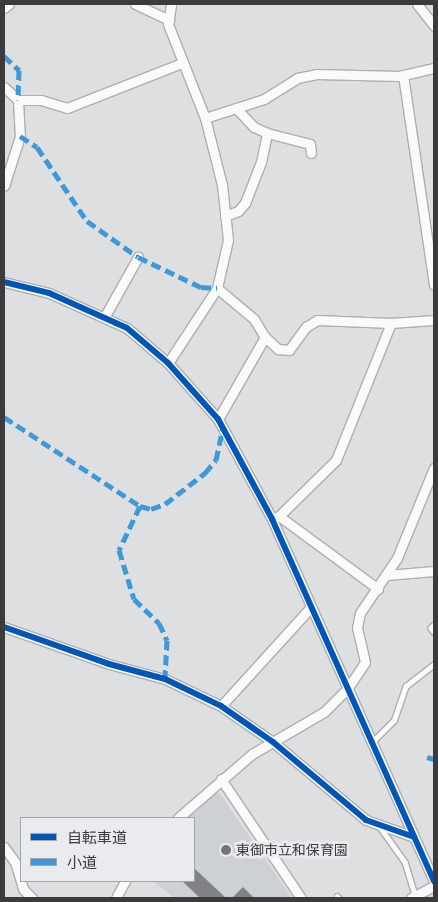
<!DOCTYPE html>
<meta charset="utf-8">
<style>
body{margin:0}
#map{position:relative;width:438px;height:902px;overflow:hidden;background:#dedfe1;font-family:Roboto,"Noto Sans JP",sans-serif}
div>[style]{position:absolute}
.built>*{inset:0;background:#cdd0d5}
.building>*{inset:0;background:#818284}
.roads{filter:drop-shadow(1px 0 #aeaeb0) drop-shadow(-1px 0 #aeaeb0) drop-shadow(0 1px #aeaeb0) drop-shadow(0 -1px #aeaeb0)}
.service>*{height:4.5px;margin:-2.25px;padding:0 2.25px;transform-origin:2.25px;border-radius:2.25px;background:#fafafa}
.minor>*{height:9px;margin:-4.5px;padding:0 4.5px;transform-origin:4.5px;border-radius:4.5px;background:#fafafa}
.quiet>*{height:5px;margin-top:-2.5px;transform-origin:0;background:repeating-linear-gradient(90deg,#3e98d9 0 10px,transparent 0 15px)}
.cycleway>*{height:6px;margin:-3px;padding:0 3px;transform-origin:3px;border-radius:3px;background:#0057b8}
.dots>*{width:14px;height:14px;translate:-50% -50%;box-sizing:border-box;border:2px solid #eaebef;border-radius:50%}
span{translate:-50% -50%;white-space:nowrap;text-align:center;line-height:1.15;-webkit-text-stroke:5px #eaebef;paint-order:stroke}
.poi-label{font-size:14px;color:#3b3b3d}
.left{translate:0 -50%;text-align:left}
.frame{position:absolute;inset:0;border:5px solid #3b3b3d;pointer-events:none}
.legend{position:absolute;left:20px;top:817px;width:175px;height:65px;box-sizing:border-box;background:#eaebef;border:1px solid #a4a5a8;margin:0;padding:6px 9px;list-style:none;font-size:15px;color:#3b3b3d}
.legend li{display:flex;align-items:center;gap:10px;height:25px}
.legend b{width:25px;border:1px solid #a4a5a8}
</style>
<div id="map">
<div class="built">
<i style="clip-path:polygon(216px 792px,220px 794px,292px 898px,174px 898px,153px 881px,194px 881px,194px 818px,188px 818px)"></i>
</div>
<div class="building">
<i style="clip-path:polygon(194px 868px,226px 898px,200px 898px,182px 881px,194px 881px)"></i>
<i style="clip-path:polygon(243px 887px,254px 898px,232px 898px)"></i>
</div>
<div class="roads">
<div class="service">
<i style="left:434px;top:625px;width:4px;rotate:135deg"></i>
<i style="left:431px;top:628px;width:5px;rotate:53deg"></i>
<i style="left:372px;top:742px;width:31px;rotate:-45deg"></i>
<i style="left:394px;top:720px;width:36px;rotate:-71deg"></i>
<i style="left:406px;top:686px;width:36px;rotate:-38deg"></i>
<i style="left:380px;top:827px;width:43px;rotate:54.5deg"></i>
<i style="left:405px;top:862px;width:37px;rotate:73deg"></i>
<i style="left:337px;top:896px;width:3px;rotate:45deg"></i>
</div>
<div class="minor">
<i style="left:135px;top:4px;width:38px;rotate:25deg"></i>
<i style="left:417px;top:4px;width:28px;rotate:52deg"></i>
<i style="left:4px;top:8px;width:6px;rotate:-39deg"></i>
<i style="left:403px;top:75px;width:212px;rotate:81.6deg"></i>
<i style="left:4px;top:87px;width:19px;rotate:43deg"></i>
<i style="left:18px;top:100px;width:36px;rotate:87deg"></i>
<i style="left:20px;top:136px;width:52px;rotate:107.7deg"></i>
<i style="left:18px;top:100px;width:23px"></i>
<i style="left:41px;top:100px;width:27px;rotate:17deg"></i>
<i style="left:67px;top:108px;width:123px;rotate:-21.4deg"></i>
<i style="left:236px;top:108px;width:26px;rotate:47deg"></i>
<i style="left:254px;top:127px;width:14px;rotate:25deg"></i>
<i style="left:267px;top:133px;width:44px;rotate:14.3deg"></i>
<i style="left:310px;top:144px;width:9px;rotate:84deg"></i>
<i style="left:205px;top:118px;width:62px;rotate:-17.9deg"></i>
<i style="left:264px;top:99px;width:39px;rotate:-32deg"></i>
<i style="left:297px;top:78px;width:20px;rotate:-11deg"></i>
<i style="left:317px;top:74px;width:82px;rotate:1.4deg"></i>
<i style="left:399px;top:76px;width:36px;rotate:-13deg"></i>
<i style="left:225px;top:216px;width:14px;rotate:-21deg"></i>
<i style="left:238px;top:211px;width:11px;rotate:-49deg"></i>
<i style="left:245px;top:203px;width:44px;rotate:-68.7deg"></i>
<i style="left:261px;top:162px;width:30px;rotate:-78deg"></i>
<i style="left:4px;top:282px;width:46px;rotate:13.7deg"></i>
<i style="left:49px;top:293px;width:85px;rotate:24.2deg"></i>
<i style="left:127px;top:328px;width:54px;rotate:40.5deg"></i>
<i style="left:168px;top:363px;width:75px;rotate:48.2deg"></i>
<i style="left:218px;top:419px;width:114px;rotate:61.6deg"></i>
<i style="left:272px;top:519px;width:397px;rotate:65.9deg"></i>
<i style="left:217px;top:288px;width:48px;rotate:40deg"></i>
<i style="left:254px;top:319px;width:21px;rotate:59deg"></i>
<i style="left:265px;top:337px;width:18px;rotate:43deg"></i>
<i style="left:278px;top:349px;width:11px;rotate:5deg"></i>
<i style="left:289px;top:350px;width:29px;rotate:-54deg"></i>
<i style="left:306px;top:327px;width:13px;rotate:-32deg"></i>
<i style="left:317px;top:320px;width:74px;rotate:2.3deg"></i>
<i style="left:391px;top:323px;width:43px;rotate:-4deg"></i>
<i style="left:105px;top:316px;width:68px;rotate:-60.8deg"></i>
<i style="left:168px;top:363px;width:90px;rotate:-56.8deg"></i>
<i style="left:217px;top:288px;width:49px;rotate:-77.1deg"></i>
<i style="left:228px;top:240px;width:55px;rotate:-96.2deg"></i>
<i style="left:222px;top:185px;width:69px;rotate:-104.2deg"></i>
<i style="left:205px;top:118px;width:101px;rotate:-111.5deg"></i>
<i style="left:168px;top:24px;width:20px;rotate:-81deg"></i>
<i style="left:218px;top:419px;width:95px;rotate:-60.2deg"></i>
<i style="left:279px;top:516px;width:123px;rotate:36.4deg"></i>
<i style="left:272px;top:519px;width:8px;rotate:-23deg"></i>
<i style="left:279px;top:516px;width:80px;rotate:-44.5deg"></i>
<i style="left:336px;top:460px;width:148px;rotate:-68.1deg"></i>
<i style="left:387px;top:575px;width:47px;rotate:-4.9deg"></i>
<i style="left:4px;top:627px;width:111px;rotate:19.4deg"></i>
<i style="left:109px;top:664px;width:58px;rotate:15deg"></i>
<i style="left:165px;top:679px;width:62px;rotate:25.7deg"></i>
<i style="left:221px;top:706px;width:63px;rotate:34.7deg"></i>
<i style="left:273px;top:742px;width:121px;rotate:40deg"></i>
<i style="left:366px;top:820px;width:51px;rotate:19.5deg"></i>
<i style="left:221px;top:706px;width:134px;rotate:-47.7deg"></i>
<i style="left:221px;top:779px;width:143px;rotate:56.1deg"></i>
<i style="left:178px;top:818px;width:98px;rotate:-40.9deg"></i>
<i style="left:252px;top:754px;width:83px;rotate:-30.3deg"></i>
<i style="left:324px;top:712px;width:33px;rotate:-45deg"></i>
<i style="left:347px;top:689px;width:32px;rotate:-56deg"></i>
<i style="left:365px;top:662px;width:35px;rotate:-103deg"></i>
<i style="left:357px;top:628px;width:15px;rotate:-79deg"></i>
<i style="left:360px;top:613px;width:66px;rotate:-56.1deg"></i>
<i style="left:397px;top:558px;width:97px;rotate:-67.7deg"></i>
<i style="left:4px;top:847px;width:19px;rotate:54deg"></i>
<i style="left:15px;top:862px;width:28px;rotate:73deg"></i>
<i style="left:23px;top:889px;width:13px;rotate:45deg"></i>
<i style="left:116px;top:898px;width:19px;rotate:-62deg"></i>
<i style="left:411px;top:898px;width:26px;rotate:-28deg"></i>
</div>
</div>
<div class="quiet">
<i style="left:4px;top:56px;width:21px;rotate:43deg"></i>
<i style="left:19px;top:70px;width:30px;rotate:92deg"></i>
<i style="left:20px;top:136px;width:20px;rotate:33deg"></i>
<i style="left:37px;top:147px;width:89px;rotate:56deg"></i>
<i style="left:87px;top:221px;width:62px;rotate:35.2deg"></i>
<i style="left:138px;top:257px;width:70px;rotate:25.5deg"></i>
<i style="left:201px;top:287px;width:16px;rotate:4deg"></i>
<i style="left:4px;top:417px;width:163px;rotate:33.2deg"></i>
<i style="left:140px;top:506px;width:49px;rotate:115.5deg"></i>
<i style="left:119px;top:550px;width:51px;rotate:73deg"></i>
<i style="left:134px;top:599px;width:35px;rotate:44deg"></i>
<i style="left:159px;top:623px;width:19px;rotate:65deg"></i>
<i style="left:167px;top:640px;width:39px;rotate:93deg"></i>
<i style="left:140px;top:506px;width:11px;rotate:15deg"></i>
<i style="left:151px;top:509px;width:15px;rotate:-20deg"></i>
<i style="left:165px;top:504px;width:51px;rotate:-37.8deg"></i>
<i style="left:205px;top:473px;width:17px;rotate:-50deg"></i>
<i style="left:216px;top:460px;width:33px;rotate:-78deg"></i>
<i style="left:427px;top:757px;width:7px;rotate:16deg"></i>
</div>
<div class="cycleway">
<i style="left:4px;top:282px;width:46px;rotate:13.7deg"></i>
<i style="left:49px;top:293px;width:85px;rotate:24.2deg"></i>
<i style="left:127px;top:328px;width:54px;rotate:40.5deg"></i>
<i style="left:168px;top:363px;width:75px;rotate:48.2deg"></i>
<i style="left:218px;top:419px;width:114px;rotate:61.6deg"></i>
<i style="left:272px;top:519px;width:397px;rotate:65.9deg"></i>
<i style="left:4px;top:627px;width:111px;rotate:19.4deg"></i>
<i style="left:109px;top:664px;width:58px;rotate:15deg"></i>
<i style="left:165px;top:679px;width:62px;rotate:25.7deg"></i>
<i style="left:221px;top:706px;width:63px;rotate:34.7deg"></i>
<i style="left:273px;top:742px;width:121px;rotate:40deg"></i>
<i style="left:366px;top:820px;width:51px;rotate:19.5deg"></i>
</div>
<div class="dots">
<i style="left:226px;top:850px;background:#747476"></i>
</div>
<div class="poi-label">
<span class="left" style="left:236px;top:850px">東御市立和保育園</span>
</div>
<div class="frame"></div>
<ul class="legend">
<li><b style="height:6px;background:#0057b8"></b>自転車道</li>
<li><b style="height:6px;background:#3e98d9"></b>小道</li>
</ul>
</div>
